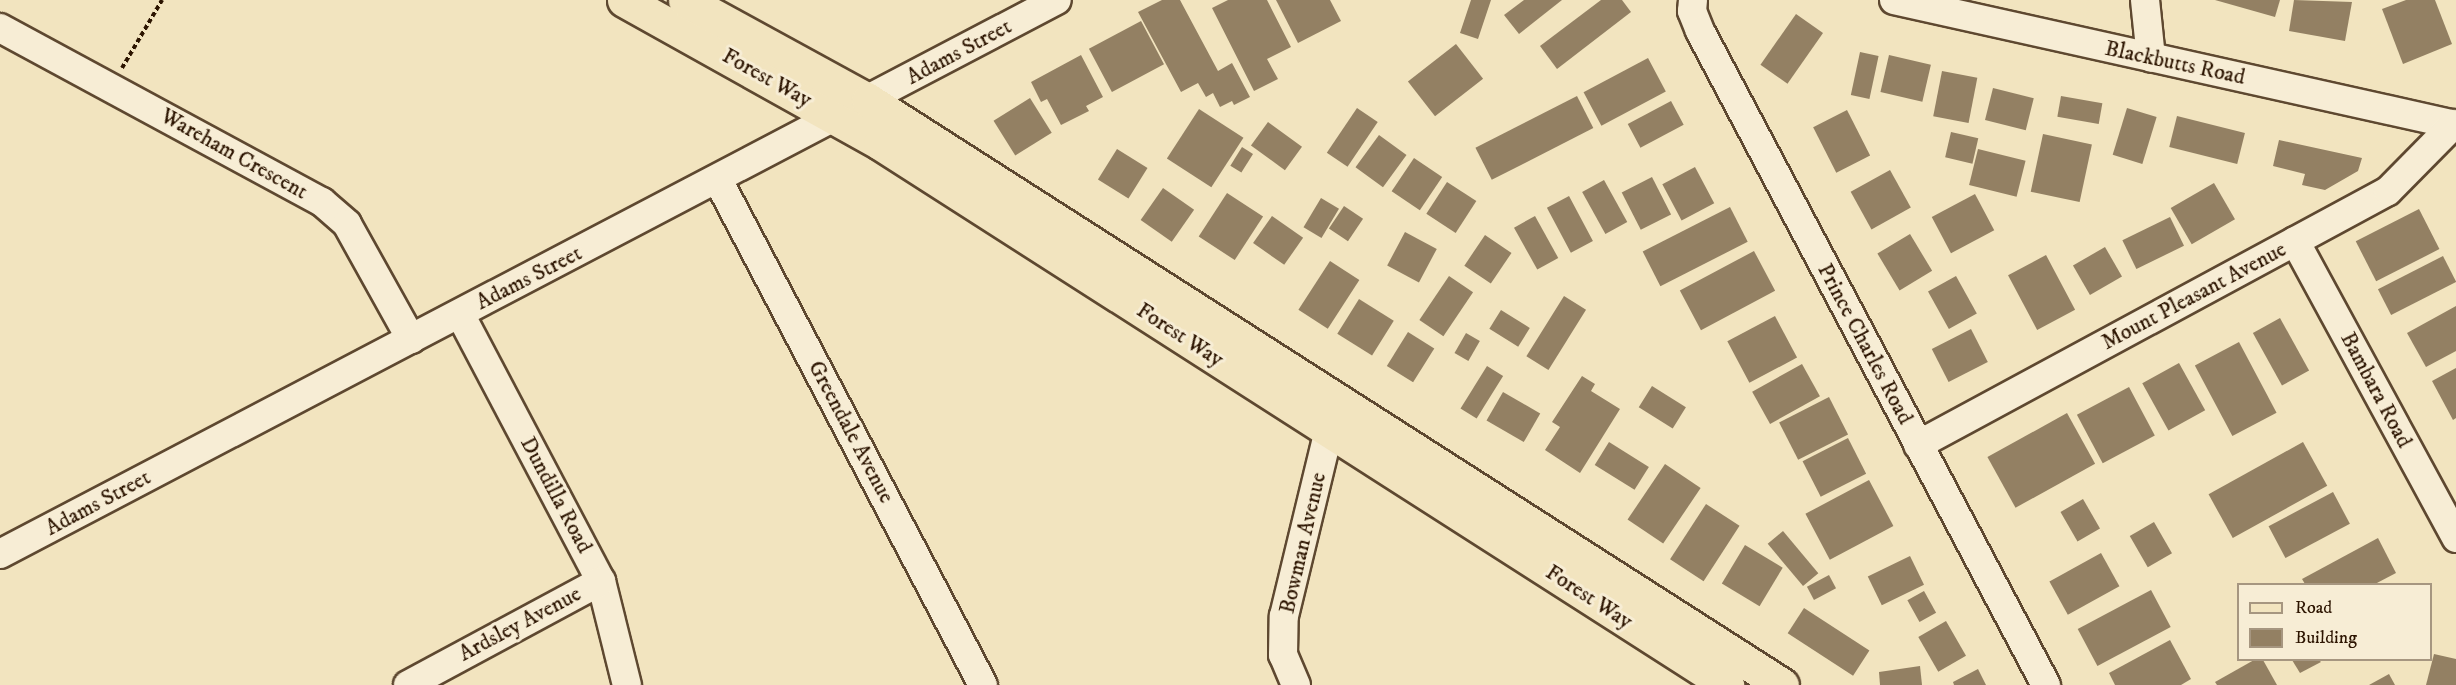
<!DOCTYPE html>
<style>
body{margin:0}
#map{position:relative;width:2456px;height:685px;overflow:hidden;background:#f2e4bf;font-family:"IM FELL DW Pica",serif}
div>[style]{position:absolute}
.building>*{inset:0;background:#938063;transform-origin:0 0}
.path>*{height:4px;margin-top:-2px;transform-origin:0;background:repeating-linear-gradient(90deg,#2c1400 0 4.5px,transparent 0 7.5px)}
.roads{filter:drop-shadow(2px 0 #5e4830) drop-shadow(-2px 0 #5e4830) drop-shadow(0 2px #5e4830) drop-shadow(0 -2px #5e4830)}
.minor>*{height:28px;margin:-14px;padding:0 14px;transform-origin:14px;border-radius:14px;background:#f7edd5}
.major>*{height:33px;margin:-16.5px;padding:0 16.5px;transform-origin:16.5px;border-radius:16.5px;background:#f2e4bf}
span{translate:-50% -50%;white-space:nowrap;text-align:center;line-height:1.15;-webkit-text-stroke:6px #f7edd5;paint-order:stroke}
.street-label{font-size:22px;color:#2c1400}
.legend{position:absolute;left:2237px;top:583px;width:195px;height:78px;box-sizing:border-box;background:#f7edd5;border:2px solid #a69680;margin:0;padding:8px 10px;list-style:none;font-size:18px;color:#2c1400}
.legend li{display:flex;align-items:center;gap:12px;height:30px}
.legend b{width:30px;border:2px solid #a69680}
</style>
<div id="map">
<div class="building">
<i style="clip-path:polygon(1162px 0,1180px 0,1218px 71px,1232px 63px,1250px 97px,1234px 105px,1232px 101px,1220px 107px,1213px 93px,1206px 97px,1198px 83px,1181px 92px,1138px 12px)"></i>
<i style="clip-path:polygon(1228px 0,1267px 0,1291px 47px,1267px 59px,1278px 79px,1254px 91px,1212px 8px)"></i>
<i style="clip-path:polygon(1276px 0,1330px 0,1341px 21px,1298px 43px)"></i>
<i style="clip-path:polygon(1471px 0,1491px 0,1478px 39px,1460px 33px)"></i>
<i style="clip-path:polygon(1524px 0,1562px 0,1519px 34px,1504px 15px)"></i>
<i style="clip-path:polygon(1601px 0,1622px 0,1631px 12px,1557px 69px,1540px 46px)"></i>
<i style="clip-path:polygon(2215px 0,2280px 0,2275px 17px)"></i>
<i style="clip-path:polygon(2294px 0,2352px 2px,2345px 41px,2289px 31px)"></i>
<i style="clip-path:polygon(2406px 0,2435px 0,2452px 44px,2403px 64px,2382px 9px)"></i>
<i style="left:1796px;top:14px;width:33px;height:62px;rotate:35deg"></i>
<i style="left:1141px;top:21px;width:49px;height:59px;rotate:62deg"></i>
<i style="left:1456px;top:44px;width:44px;height:61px;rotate:52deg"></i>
<i style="left:1860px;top:52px;width:19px;height:44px;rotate:12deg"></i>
<i style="clip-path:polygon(1081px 55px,1103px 97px,1086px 106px,1089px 111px,1061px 125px,1047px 99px,1041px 102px,1031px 82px)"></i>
<i style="left:1889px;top:55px;width:43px;height:38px;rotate:13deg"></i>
<i style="left:1648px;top:58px;width:38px;height:73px;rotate:62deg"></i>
<i style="left:1942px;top:71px;width:36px;height:46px;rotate:11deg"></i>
<i style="left:1993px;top:88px;width:42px;height:33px;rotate:14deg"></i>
<i style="left:1577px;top:96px;width:36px;height:114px;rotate:63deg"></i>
<i style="left:2061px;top:96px;width:42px;height:21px;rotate:10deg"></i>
<i style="left:1030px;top:98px;width:41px;height:43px;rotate:58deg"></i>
<i style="left:1671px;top:101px;width:27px;height:49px;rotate:62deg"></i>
<i style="left:1357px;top:108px;width:25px;height:54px;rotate:34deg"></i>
<i style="left:2127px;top:108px;width:31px;height:49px;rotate:17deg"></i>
<i style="left:1199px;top:109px;width:53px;height:59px;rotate:33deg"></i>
<i style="left:1847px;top:110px;width:51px;height:38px;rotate:63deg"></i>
<i style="left:2177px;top:116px;width:70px;height:32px;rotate:14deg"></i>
<i style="left:1268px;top:122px;width:42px;height:29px;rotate:36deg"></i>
<i style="left:1951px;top:132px;width:28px;height:26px;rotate:13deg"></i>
<i style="left:2043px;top:134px;width:50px;height:59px;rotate:12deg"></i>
<i style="left:1379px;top:135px;width:34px;height:40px;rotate:36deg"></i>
<i style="clip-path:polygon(2279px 140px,2362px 158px,2358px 171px,2325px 190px,2302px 185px,2305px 174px,2273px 166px)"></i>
<i style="left:1242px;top:147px;width:13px;height:22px;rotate:32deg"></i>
<i style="left:1117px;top:149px;width:36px;height:36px;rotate:32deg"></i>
<i style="left:1978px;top:149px;width:49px;height:37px;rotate:14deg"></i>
<i style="left:1414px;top:158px;width:34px;height:40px;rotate:34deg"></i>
<i style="left:1695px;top:167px;width:41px;height:37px;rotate:62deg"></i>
<i style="left:1890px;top:170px;width:43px;height:45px;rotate:61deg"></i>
<i style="left:1652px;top:177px;width:42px;height:34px;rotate:63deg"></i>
<i style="left:1604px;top:180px;width:48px;height:25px;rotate:61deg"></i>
<i style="left:1447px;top:182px;width:35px;height:38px;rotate:33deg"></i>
<i style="left:2214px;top:183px;width:42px;height:50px;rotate:60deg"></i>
<i style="left:1163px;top:188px;width:38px;height:39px;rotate:35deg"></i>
<i style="left:1227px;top:193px;width:43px;height:52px;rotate:33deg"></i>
<i style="left:1975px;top:194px;width:41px;height:49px;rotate:62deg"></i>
<i style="left:1569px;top:196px;width:51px;height:25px;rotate:62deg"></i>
<i style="left:1321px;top:198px;width:21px;height:34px;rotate:31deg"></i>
<i style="left:1344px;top:206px;width:23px;height:27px;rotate:34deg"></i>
<i style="left:1730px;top:207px;width:39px;height:98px;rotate:63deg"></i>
<i style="left:2419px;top:209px;width:45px;height:71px;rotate:63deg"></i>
<i style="left:1272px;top:216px;width:38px;height:33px;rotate:35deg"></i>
<i style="left:1535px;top:216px;width:48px;height:24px;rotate:61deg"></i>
<i style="left:2170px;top:217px;width:32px;height:53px;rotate:64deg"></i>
<i style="left:1405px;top:232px;width:36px;height:38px;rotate:28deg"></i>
<i style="left:1910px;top:234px;width:43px;height:38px;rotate:59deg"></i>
<i style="left:1485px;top:235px;width:32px;height:37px;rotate:34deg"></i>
<i style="left:2105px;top:247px;width:34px;height:37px;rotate:60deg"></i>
<i style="left:1754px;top:251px;width:45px;height:84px;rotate:62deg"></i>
<i style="left:2046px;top:255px;width:62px;height:43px;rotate:62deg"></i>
<i style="left:2443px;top:256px;width:29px;height:73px;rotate:63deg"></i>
<i style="left:1330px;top:261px;width:35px;height:58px;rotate:33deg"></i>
<i style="left:1449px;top:276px;width:29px;height:53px;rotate:34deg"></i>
<i style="left:1956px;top:276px;width:43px;height:32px;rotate:61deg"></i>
<i style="left:1564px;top:296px;width:26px;height:71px;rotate:32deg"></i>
<i style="left:1359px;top:299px;width:41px;height:41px;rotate:32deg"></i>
<i style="clip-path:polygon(2456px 306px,2456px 351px,2426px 367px,2407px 333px)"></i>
<i style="left:1501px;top:310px;width:34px;height:22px;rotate:32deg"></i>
<i style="left:1775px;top:316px;width:47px;height:54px;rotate:62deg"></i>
<i style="left:2280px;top:318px;width:60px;height:31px;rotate:61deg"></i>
<i style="left:1971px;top:329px;width:37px;height:44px;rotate:63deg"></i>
<i style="left:1408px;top:332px;width:31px;height:40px;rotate:32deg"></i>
<i style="left:1466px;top:333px;width:16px;height:23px;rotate:30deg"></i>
<i style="left:2239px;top:342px;width:80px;height:50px;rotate:62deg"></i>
<i style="left:2179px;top:363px;width:54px;height:42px;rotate:61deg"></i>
<i style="left:1802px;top:364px;width:37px;height:57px;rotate:61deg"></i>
<i style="left:1487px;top:366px;width:19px;height:50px;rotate:32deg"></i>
<i style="clip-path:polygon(2456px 368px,2456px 418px,2453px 420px,2432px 381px)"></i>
<i style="clip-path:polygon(1582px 376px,1595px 384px,1591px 391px,1620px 409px,1580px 473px,1545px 450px,1560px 427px,1552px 422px)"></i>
<i style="left:1652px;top:386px;width:40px;height:25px;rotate:32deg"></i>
<i style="left:2129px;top:387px;width:55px;height:59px;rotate:62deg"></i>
<i style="left:1503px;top:392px;width:43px;height:33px;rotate:30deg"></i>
<i style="left:1829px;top:397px;width:42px;height:56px;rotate:63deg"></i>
<i style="left:2067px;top:413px;width:58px;height:91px;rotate:61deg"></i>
<i style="left:1848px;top:438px;width:40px;height:51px;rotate:63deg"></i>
<i style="left:1609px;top:442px;width:47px;height:27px;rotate:32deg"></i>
<i style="left:2303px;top:442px;width:50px;height:108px;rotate:61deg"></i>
<i style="left:1665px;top:464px;width:43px;height:67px;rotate:34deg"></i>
<i style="left:1869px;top:480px;width:52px;height:72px;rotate:62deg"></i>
<i style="left:2333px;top:492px;width:36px;height:73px;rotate:62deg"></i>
<i style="left:2083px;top:499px;width:34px;height:26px;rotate:60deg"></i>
<i style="left:1706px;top:504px;width:40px;height:66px;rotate:33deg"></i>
<i style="left:2154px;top:522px;width:36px;height:28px;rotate:60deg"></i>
<i style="left:1783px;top:531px;width:55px;height:20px;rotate:50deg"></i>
<i style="clip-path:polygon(2378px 538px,2396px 573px,2375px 584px,2305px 584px,2302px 579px)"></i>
<i style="left:1745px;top:545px;width:44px;height:45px;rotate:31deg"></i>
<i style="left:2101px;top:553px;width:38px;height:59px;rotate:61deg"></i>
<i style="left:1910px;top:556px;width:32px;height:47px;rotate:64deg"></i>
<i style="left:1829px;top:575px;width:15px;height:25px;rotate:62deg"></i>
<i style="left:2151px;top:590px;width:42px;height:83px;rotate:62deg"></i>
<i style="left:1924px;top:591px;width:25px;height:19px;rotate:61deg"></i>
<i style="left:1804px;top:608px;width:78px;height:30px;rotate:33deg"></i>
<i style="left:1946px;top:621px;width:40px;height:32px;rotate:60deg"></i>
<i style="clip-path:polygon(2170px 640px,2191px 679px,2181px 685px,2115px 685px,2109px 673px)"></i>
<i style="clip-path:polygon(2434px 654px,2456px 659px,2456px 685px,2426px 685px)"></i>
<i style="clip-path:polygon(2254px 660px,2263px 660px,2277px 685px,2217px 685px,2215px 682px)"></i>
<i style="clip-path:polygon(2292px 660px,2319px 660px,2321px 662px,2300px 673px)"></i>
<i style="clip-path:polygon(1920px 666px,1922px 685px,1880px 685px,1879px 672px)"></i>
<i style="clip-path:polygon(1978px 669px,1986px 685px,1954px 685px,1953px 682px)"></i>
<i style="clip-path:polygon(2389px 674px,2395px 685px,2369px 685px)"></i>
</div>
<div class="path">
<i style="left:122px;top:68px;width:79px;rotate:-59.5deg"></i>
</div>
<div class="roads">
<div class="minor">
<i style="left:1693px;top:0;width:11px;rotate:95deg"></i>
<i style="left:1692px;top:11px;width:22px;rotate:68deg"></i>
<i style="left:1700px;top:31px;width:740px;rotate:62.12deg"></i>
<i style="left:1894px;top:0;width:576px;rotate:12.54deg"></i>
<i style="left:2145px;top:0;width:58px;rotate:84.1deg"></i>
<i style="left:0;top:28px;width:366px;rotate:28.4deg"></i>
<i style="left:322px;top:202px;width:33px;rotate:41deg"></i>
<i style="left:347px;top:224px;width:132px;rotate:60.9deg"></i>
<i style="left:718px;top:180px;width:570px;rotate:62.31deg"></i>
<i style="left:2295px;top:241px;width:338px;rotate:61.5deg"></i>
<i style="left:460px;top:314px;width:302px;rotate:62.2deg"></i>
<i style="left:601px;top:581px;width:107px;rotate:76deg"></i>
<i style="left:1918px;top:445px;width:534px;rotate:-28.39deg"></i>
<i style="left:2388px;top:191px;width:94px;rotate:-45.4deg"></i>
<i style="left:0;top:554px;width:1193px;rotate:-27.66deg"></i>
<i style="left:408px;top:685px;width:219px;rotate:-28.3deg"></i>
<i style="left:1296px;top:685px;width:33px;rotate:-113deg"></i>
<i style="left:1283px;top:655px;width:39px;rotate:-89deg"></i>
<i style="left:1284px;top:616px;width:191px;rotate:-76.4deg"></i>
<i style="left:1329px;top:430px;width:20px;rotate:-57deg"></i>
</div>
<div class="major">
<i style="left:624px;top:0;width:293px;rotate:29.2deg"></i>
<i style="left:880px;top:143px;width:1006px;rotate:32.62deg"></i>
<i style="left:685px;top:0;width:209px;rotate:28.7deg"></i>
<i style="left:868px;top:100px;width:1085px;rotate:32.62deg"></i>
</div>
</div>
<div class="street-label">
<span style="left:959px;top:52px;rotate:-28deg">Adams Street</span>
<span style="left:2175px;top:63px;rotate:12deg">Blackbutts Road</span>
<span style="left:767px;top:78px;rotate:29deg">Forest Way</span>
<span style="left:234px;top:154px;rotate:29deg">Wareham Crescent</span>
<span style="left:529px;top:278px;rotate:-27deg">Adams Street</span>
<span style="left:2194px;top:296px;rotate:-28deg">Mount Pleasant Avenue</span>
<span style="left:1180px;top:335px;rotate:33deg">Forest Way</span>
<span style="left:1865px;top:344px;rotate:62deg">Prince Charles Road</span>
<span style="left:2376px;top:390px;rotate:62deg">Bambara Road</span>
<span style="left:851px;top:432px;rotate:62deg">Greendale Avenue</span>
<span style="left:556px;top:495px;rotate:62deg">Dundilla Road</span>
<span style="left:98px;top:503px;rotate:-28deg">Adams Street</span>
<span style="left:1303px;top:543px;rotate:-77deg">Bowman Avenue</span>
<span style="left:1589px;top:597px;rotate:33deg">Forest Way</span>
<span style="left:520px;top:624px;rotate:-28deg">Ardsley Avenue</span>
</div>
<ul class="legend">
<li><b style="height:8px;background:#f2e4bf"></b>Road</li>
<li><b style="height:16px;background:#938063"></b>Building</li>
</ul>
</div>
